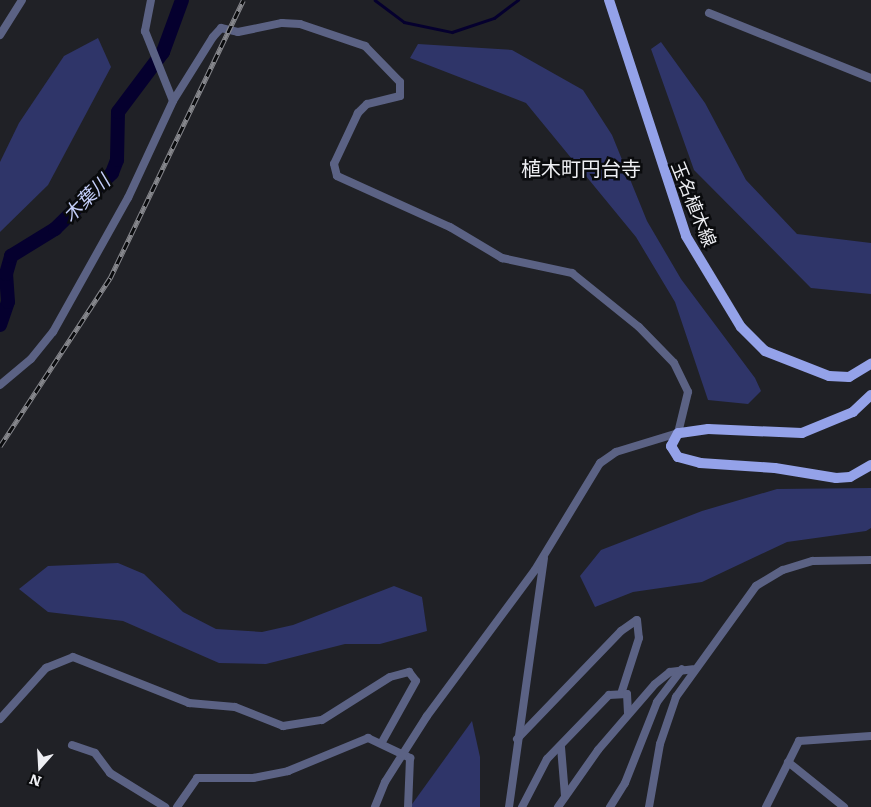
<!DOCTYPE html>
<meta charset="utf-8">
<style>
body{margin:0}
#map{position:relative;width:871px;height:807px;overflow:hidden;background:#202126;font-family:Literata,"Noto Sans JP",serif}
div>[style]{position:absolute}
.green>*{inset:0;background:#2f3569}
.stream>*{height:2.5px;margin:-1.25px;padding:0 1.25px;transform-origin:1.25px;border-radius:1.25px;background:#05002e}
.river>*{height:14px;margin:-7px;padding:0 7px;transform-origin:7px;border-radius:7px;background:#05002e}
.minor>*{height:8px;margin:-4px;padding:0 4px;transform-origin:4px;border-radius:4px;background:#5b6284}
.major>*{height:10px;margin:-5px;padding:0 5px;transform-origin:5px;border-radius:5px;background:#94a2e9}
.rail>*{height:4.5px;margin-top:-2.25px;transform-origin:0;background:repeating-linear-gradient(90deg,#0a0b0d 0 8px,#86878c 0 16px);box-sizing:border-box;border-block:1px solid #86878c}
span{translate:-50% -50%;white-space:nowrap;text-align:center;line-height:1.15;-webkit-text-stroke:5px #0a0b0d;paint-order:stroke}
.street-label{font-size:18px;color:#eeeff3}
.water-label{font-size:19px;color:#c4cef9;font-style:italic}
.quarter-label{font-size:20px;color:#eeeff3}
.north{position:absolute;left:15px;top:742px;width:50px;height:50px;-webkit-text-stroke:4px #0a0b0d;paint-order:stroke;rotate:199deg;font-size:14px;font-weight:700;line-height:20px;text-align:center;color:#eeeff3}
.north::after{content:'';display:block;margin:auto;width:18px;height:22px;background:#eeeff3;clip-path:polygon(50% 0,100% 100%,50% 72%,0 100%)}
</style>
<div id="map">
<div class="green">
<i style="clip-path:polygon(98px 38px,111px 67px,48px 185px,0 232px,0 162px,19px 123px,64px 56px)"></i>
<i style="clip-path:polygon(661px 42px,705px 103px,746px 180px,797px 234px,871px 243px,871px 294px,811px 288px,694px 170px,651px 49px)"></i>
<i style="clip-path:polygon(418px 44px,512px 50px,583px 90px,612px 135px,647px 221px,681px 279px,755px 378px,761px 391px,748px 404px,708px 400px,675px 302px,636px 237px,526px 103px,410px 58px)"></i>
<i style="clip-path:polygon(871px 488px,871px 528px,866px 531px,787px 542px,702px 582px,633px 592px,595px 607px,580px 576px,601px 550px,702px 511px,777px 489px)"></i>
<i style="clip-path:polygon(118px 563px,144px 574px,183px 612px,216px 629px,262px 632px,293px 625px,394px 586px,422px 597px,427px 631px,380px 644px,345px 644px,266px 664px,219px 663px,123px 621px,48px 612px,19px 589px,48px 566px)"></i>
<i style="clip-path:polygon(472px 721px,480px 757px,480px 807px,410px 807px)"></i>
</div>
<div class="stream">
<i style="left:375px;top:0;width:36px;rotate:37deg"></i>
<i style="left:404px;top:22px;width:49px;rotate:11.8deg"></i>
<i style="left:452px;top:32px;width:44px;rotate:-18.4deg"></i>
<i style="left:494px;top:18px;width:30px;rotate:-37deg"></i>
</div>
<div class="river">
<i style="left:0;top:325px;width:24px;rotate:-71deg"></i>
<i style="left:8px;top:302px;width:28px;rotate:-94deg"></i>
<i style="left:6px;top:274px;width:19px;rotate:-74deg"></i>
<i style="left:11px;top:256px;width:52px;rotate:-31.5deg"></i>
<i style="left:55px;top:229px;width:80px;rotate:-44.5deg"></i>
<i style="left:112px;top:173px;width:14px;rotate:-69deg"></i>
<i style="left:117px;top:160px;width:48px;rotate:-88.8deg"></i>
<i style="left:118px;top:112px;width:75px;rotate:-53.1deg"></i>
<i style="left:163px;top:52px;width:55px;rotate:-69.9deg"></i>
</div>
<div class="minor">
<i style="left:151px;top:0;width:32px;rotate:101deg"></i>
<i style="left:145px;top:31px;width:75px;rotate:68.2deg"></i>
<i style="left:709px;top:13px;width:175px;rotate:21.9deg"></i>
<i style="left:0;top:35px;width:41px;rotate:-57.8deg"></i>
<i style="left:0;top:385px;width:40px;rotate:-40deg"></i>
<i style="left:31px;top:359px;width:35px;rotate:-51deg"></i>
<i style="left:53px;top:332px;width:154px;rotate:-60.8deg"></i>
<i style="left:128px;top:198px;width:107px;rotate:-65.1deg"></i>
<i style="left:173px;top:101px;width:75px;rotate:-58deg"></i>
<i style="left:213px;top:37px;width:12px;rotate:-48deg"></i>
<i style="left:221px;top:28px;width:17px;rotate:13deg"></i>
<i style="left:238px;top:32px;width:45px;rotate:-11.6deg"></i>
<i style="left:282px;top:23px;width:18px;rotate:3deg"></i>
<i style="left:300px;top:24px;width:69px;rotate:18.7deg"></i>
<i style="left:365px;top:46px;width:50px;rotate:45.8deg"></i>
<i style="left:400px;top:82px;width:14px;rotate:90deg"></i>
<i style="left:400px;top:96px;width:34px;rotate:166deg"></i>
<i style="left:367px;top:104px;width:13px;rotate:135deg"></i>
<i style="left:358px;top:113px;width:56px;rotate:115.2deg"></i>
<i style="left:334px;top:164px;width:12px;rotate:76deg"></i>
<i style="left:337px;top:176px;width:124px;rotate:24.3deg"></i>
<i style="left:450px;top:227px;width:61px;rotate:30.8deg"></i>
<i style="left:502px;top:258px;width:72px;rotate:12.1deg"></i>
<i style="left:572px;top:273px;width:86px;rotate:38.9deg"></i>
<i style="left:639px;top:327px;width:50px;rotate:45.8deg"></i>
<i style="left:674px;top:363px;width:32px;rotate:64deg"></i>
<i style="left:688px;top:392px;width:42px;rotate:103.7deg"></i>
<i style="left:678px;top:433px;width:65px;rotate:163deg"></i>
<i style="left:616px;top:452px;width:19px;rotate:145deg"></i>
<i style="left:600px;top:463px;width:125px;rotate:121.3deg"></i>
<i style="left:535px;top:570px;width:182px;rotate:126.5deg"></i>
<i style="left:427px;top:716px;width:78px;rotate:122.5deg"></i>
<i style="left:385px;top:782px;width:27px;rotate:112deg"></i>
<i style="left:0;top:719px;width:69px;rotate:-48deg"></i>
<i style="left:46px;top:668px;width:29px;rotate:-22deg"></i>
<i style="left:73px;top:657px;width:125px;rotate:21.6deg"></i>
<i style="left:189px;top:703px;width:46px;rotate:5deg"></i>
<i style="left:235px;top:707px;width:52px;rotate:21.6deg"></i>
<i style="left:283px;top:726px;width:39px;rotate:-9deg"></i>
<i style="left:322px;top:720px;width:80px;rotate:-32.3deg"></i>
<i style="left:390px;top:677px;width:20px;rotate:-15deg"></i>
<i style="left:409px;top:672px;width:11px;rotate:52deg"></i>
<i style="left:416px;top:681px;width:70px;rotate:119.1deg"></i>
<i style="left:517px;top:739px;width:150px;rotate:-46.1deg"></i>
<i style="left:621px;top:631px;width:19px;rotate:-35deg"></i>
<i style="left:637px;top:620px;width:18px;rotate:84deg"></i>
<i style="left:639px;top:638px;width:56px;rotate:107.8deg"></i>
<i style="left:72px;top:745px;width:24px;rotate:19deg"></i>
<i style="left:95px;top:753px;width:25px;rotate:53deg"></i>
<i style="left:110px;top:773px;width:65px;rotate:31.7deg"></i>
<i style="left:561px;top:747px;width:49px;rotate:85.3deg"></i>
<i style="left:788px;top:762px;width:72px;rotate:38.8deg"></i>
<i style="left:177px;top:807px;width:35px;rotate:-55deg"></i>
<i style="left:197px;top:778px;width:56px"></i>
<i style="left:253px;top:778px;width:36px;rotate:-11deg"></i>
<i style="left:288px;top:771px;width:87px;rotate:-22.4deg"></i>
<i style="left:368px;top:738px;width:47px;rotate:25.5deg"></i>
<i style="left:410px;top:758px;width:49px;rotate:92.3deg"></i>
<i style="left:509px;top:807px;width:251px;rotate:-82deg"></i>
<i style="left:522px;top:807px;width:54px;rotate:-62.5deg"></i>
<i style="left:547px;top:759px;width:89px;rotate:-45.9deg"></i>
<i style="left:609px;top:695px;width:18px;rotate:-3deg"></i>
<i style="left:627px;top:694px;width:19px;rotate:87deg"></i>
<i style="left:558px;top:807px;width:70px;rotate:-54.9deg"></i>
<i style="left:598px;top:750px;width:87px;rotate:-49.2deg"></i>
<i style="left:655px;top:684px;width:19px;rotate:-39deg"></i>
<i style="left:670px;top:672px;width:23px;rotate:-7deg"></i>
<i style="left:610px;top:807px;width:28px;rotate:-58deg"></i>
<i style="left:625px;top:783px;width:87px;rotate:-68.4deg"></i>
<i style="left:657px;top:702px;width:41px;rotate:-52.9deg"></i>
<i style="left:649px;top:807px;width:64px;rotate:-80.1deg"></i>
<i style="left:660px;top:744px;width:50px;rotate:-71.2deg"></i>
<i style="left:676px;top:697px;width:137px;rotate:-54.2deg"></i>
<i style="left:756px;top:586px;width:31px;rotate:-31deg"></i>
<i style="left:783px;top:570px;width:31px;rotate:-17deg"></i>
<i style="left:813px;top:561px;width:58px;rotate:-1deg"></i>
<i style="left:766px;top:807px;width:74px;rotate:-63.4deg"></i>
<i style="left:799px;top:741px;width:72px;rotate:-4deg"></i>
</div>
<div class="major">
<i style="left:609px;top:0;width:248px;rotate:71.9deg"></i>
<i style="left:686px;top:236px;width:106px;rotate:58.9deg"></i>
<i style="left:741px;top:327px;width:34px;rotate:45deg"></i>
<i style="left:765px;top:351px;width:69px;rotate:21.3deg"></i>
<i style="left:829px;top:376px;width:20px;rotate:3deg"></i>
<i style="left:849px;top:377px;width:26px;rotate:-31deg"></i>
<i style="left:871px;top:395px;width:25px;rotate:137deg"></i>
<i style="left:853px;top:412px;width:55px;rotate:157.6deg"></i>
<i style="left:802px;top:433px;width:94px;rotate:-177.6deg"></i>
<i style="left:708px;top:429px;width:30px;rotate:172deg"></i>
<i style="left:678px;top:433px;width:15px;rotate:118deg"></i>
<i style="left:671px;top:446px;width:13px;rotate:58deg"></i>
<i style="left:678px;top:457px;width:23px;rotate:15deg"></i>
<i style="left:700px;top:463px;width:75px;rotate:3.8deg"></i>
<i style="left:775px;top:468px;width:62px;rotate:9.3deg"></i>
<i style="left:836px;top:478px;width:14px;rotate:-4deg"></i>
<i style="left:850px;top:477px;width:24px;rotate:-30deg"></i>
</div>
<div class="rail">
<i style="left:0;top:446px;width:201px;rotate:-56.8deg"></i>
<i style="left:110px;top:278px;width:308px;rotate:-64.4deg"></i>
</div>
<div class="street-label">
<span style="left:694px;top:204px;rotate:68deg">玉名植木線</span>
</div>
<div class="water-label">
<span style="left:86px;top:198px;rotate:-45deg">木葉川</span>
</div>
<div class="quarter-label">
<span style="left:581px;top:167px">植木町円台寺</span>
</div>
<div class="north">N</div>
</div>
